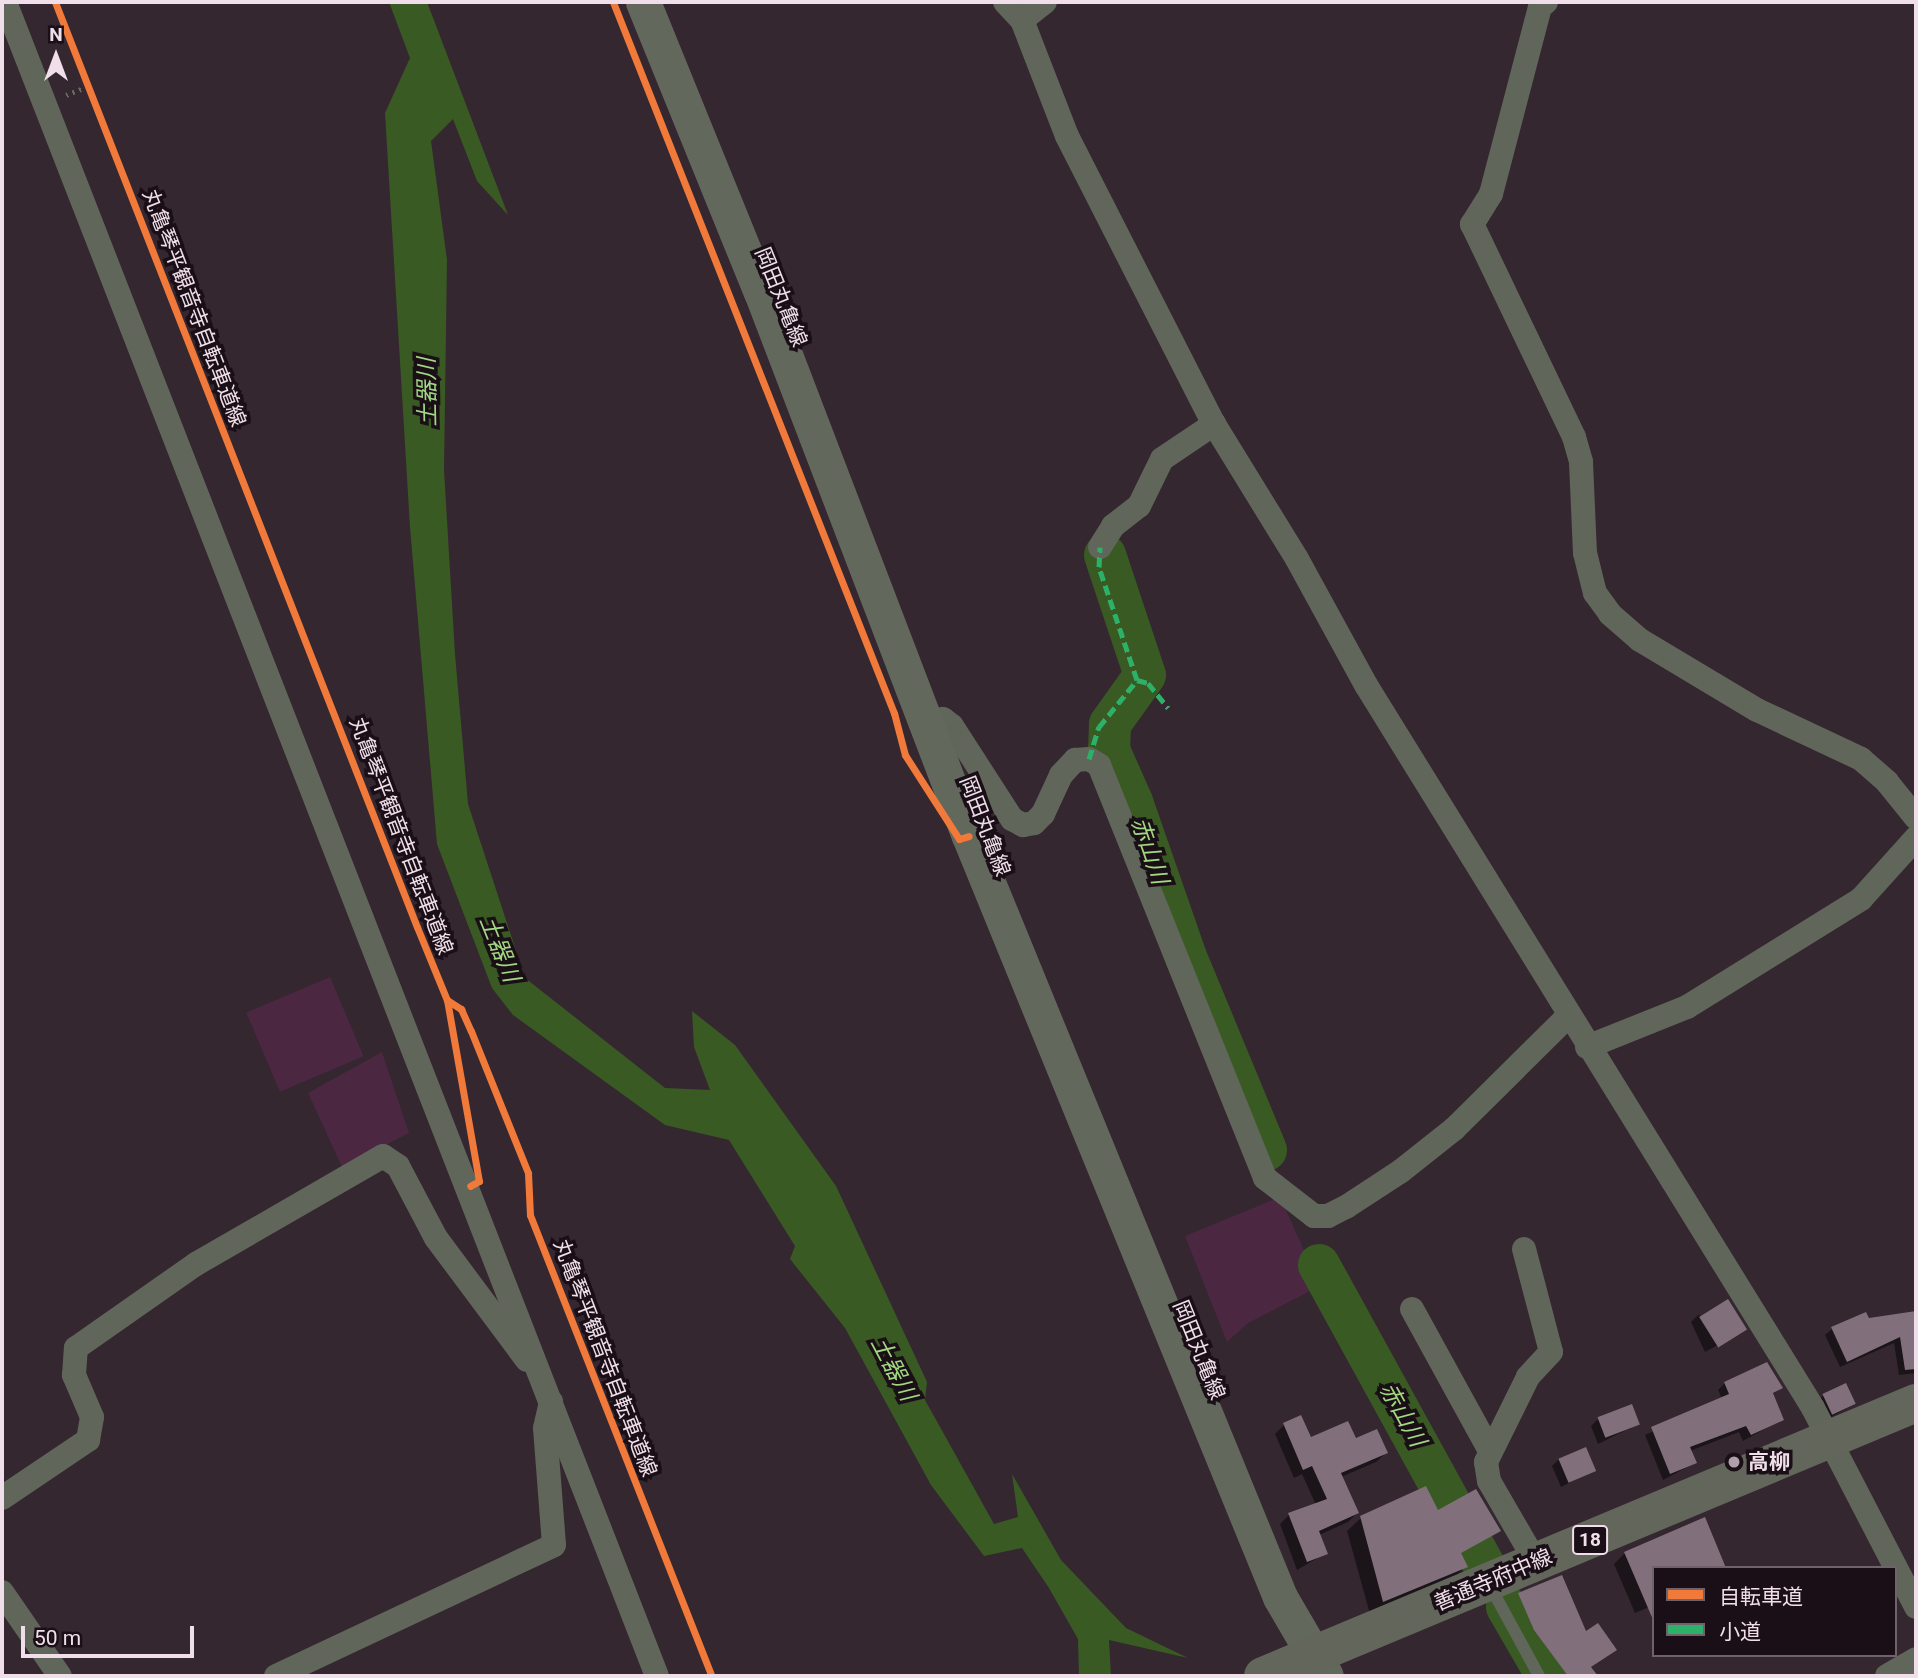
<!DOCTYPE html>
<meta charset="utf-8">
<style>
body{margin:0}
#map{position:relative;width:1918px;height:1678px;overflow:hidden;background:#342730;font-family:Roboto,"Noto Sans JP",sans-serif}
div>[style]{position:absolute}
.green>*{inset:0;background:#4b2742;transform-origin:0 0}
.water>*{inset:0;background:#3a5a24}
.shadow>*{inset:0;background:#0007}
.river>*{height:42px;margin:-21px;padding:0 21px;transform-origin:21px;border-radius:21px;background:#3a5a24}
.building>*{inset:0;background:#826f7c;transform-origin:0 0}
.path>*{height:4.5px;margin-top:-2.25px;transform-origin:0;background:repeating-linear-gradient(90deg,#676763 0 2px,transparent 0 7px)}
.lane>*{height:12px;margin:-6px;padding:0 6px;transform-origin:6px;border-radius:6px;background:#60665a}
.street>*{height:24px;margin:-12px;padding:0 12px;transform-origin:12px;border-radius:12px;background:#60665a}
.secondary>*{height:35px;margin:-17.5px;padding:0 17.5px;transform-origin:17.5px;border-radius:17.5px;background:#63685d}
.primary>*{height:38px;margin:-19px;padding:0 19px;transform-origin:19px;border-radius:19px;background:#62665b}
.quiet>*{height:5px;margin-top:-2.5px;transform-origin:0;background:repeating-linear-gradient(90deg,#2db169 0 10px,transparent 0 15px)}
.cycleway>*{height:7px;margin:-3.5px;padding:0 3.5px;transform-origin:3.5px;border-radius:3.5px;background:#f17a3a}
.dots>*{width:19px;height:19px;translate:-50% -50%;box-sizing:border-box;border:4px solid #1a0f17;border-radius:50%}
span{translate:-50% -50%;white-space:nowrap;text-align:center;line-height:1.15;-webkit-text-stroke:7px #1a0f17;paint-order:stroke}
.shield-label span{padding:2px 5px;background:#1a0f17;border:2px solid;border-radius:5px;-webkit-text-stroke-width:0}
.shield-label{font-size:19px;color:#f0dfea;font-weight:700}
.street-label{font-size:21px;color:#f0dfea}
.poi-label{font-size:21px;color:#f0dfea;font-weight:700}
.left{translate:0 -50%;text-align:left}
.water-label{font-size:23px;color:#a1d781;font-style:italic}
.frame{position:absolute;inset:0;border:4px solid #f0dfea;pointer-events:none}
.legend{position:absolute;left:1652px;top:1566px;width:245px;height:91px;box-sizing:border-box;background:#1a0f17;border:2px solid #70626b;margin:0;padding:9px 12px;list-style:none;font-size:21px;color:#f0dfea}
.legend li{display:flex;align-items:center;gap:14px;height:35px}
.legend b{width:35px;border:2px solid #70626b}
.north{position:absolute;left:21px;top:21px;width:70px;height:70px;-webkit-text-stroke:5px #1a0f17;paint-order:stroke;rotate:0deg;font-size:19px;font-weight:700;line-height:28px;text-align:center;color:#f0dfea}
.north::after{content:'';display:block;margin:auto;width:24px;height:32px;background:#f0dfea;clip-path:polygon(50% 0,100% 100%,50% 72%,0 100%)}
.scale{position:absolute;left:21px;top:1626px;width:173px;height:32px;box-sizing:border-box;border:4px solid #f0dfea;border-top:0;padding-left:9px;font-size:21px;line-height:24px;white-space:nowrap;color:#f0dfea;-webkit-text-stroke:5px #1a0f17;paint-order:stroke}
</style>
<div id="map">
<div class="green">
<i style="left:330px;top:977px;width:86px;height:91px;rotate:67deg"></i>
<i style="clip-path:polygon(382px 1052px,409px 1133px,342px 1167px,308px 1093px)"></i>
<i style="clip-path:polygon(1280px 1197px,1320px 1286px,1248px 1323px,1227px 1342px,1185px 1236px)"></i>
</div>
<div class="water">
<i style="clip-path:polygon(389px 2px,427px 2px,508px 215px,477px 181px,453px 119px,431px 141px,447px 260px,444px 470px,455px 654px,468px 804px,525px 978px,665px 1088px,710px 1090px,694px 1047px,692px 1011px,735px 1045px,836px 1186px,927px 1382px,925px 1400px,994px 1524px,1018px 1517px,1012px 1474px,1061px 1560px,1126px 1628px,1188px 1658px,1109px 1640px,1111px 1676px,1079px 1676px,1078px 1639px,1049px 1588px,1022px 1548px,984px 1556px,931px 1485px,845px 1328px,790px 1259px,795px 1246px,729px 1140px,665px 1125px,513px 1015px,492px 988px,437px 844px,410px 527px,385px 113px,410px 58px)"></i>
</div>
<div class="shadow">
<i style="clip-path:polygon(1916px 1313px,1916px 1373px,1899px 1375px,1894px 1343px,1840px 1367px,1825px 1335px,1832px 1329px)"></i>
<i style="clip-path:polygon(1698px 1315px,1745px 1330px,1705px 1352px,1691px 1322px)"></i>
<i style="clip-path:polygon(1766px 1364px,1781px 1388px,1772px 1395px,1782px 1419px,1743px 1441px,1739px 1432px,1690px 1451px,1695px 1463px,1663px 1480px,1645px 1435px,1722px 1399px,1718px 1390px,1725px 1383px)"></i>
<i style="clip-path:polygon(1823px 1396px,1854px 1404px,1826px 1420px,1816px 1403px)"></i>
<i style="clip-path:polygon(1598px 1419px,1638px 1424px,1598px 1444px,1591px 1426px)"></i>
<i style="clip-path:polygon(1284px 1425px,1310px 1439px,1355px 1441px,1386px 1453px,1376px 1462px,1341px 1477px,1357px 1513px,1348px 1522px,1319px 1535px,1326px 1553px,1297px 1570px,1280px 1524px,1289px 1515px,1316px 1505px,1302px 1474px,1294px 1478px,1275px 1434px)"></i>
<i style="clip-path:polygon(1559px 1459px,1594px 1470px,1561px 1487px,1552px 1466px)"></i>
<i style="clip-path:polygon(1438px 1512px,1499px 1531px,1462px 1558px,1466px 1566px,1452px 1580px,1370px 1614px,1347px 1531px,1361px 1518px)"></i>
<i style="clip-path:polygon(1625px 1553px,1654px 1568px,1654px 1605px,1635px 1613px,1614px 1564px)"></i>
<i style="clip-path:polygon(1561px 1577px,1585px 1633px,1614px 1650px,1590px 1668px,1592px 1676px,1555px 1676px,1527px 1637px,1512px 1602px)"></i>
</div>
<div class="river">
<i style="left:1105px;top:555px;width:126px;rotate:71.6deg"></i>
<i style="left:1145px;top:675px;width:60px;rotate:125.5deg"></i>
<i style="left:1110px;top:724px;width:26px;rotate:92deg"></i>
<i style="left:1109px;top:750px;width:57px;rotate:66.1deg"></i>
<i style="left:1132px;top:802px;width:164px;rotate:70.8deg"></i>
<i style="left:1186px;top:957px;width:209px;rotate:67.5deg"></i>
<i style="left:1319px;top:1265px;width:342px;rotate:61.2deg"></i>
<i style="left:1507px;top:1607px;width:80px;rotate:59.9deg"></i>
</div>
<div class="building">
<i style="left:1728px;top:1299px;width:36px;height:34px;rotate:58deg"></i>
<i style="clip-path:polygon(1916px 1311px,1916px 1369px,1905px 1370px,1900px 1337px,1847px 1362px,1831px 1327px,1866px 1312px,1869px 1318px)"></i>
<i style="clip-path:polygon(1767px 1362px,1783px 1388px,1773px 1393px,1784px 1420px,1751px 1435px,1746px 1426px,1690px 1447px,1697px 1463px,1670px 1474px,1651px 1427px,1729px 1394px,1724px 1382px)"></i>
<i style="left:1846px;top:1383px;width:23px;height:26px;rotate:65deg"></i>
<i style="left:1632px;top:1404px;width:22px;height:37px;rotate:69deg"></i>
<i style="clip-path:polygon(1301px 1415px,1311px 1437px,1348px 1421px,1356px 1438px,1377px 1429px,1388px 1453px,1341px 1473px,1359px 1513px,1319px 1531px,1328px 1554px,1307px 1562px,1288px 1513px,1327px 1499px,1312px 1466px,1303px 1470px,1283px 1423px)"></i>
<i style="left:1586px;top:1447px;width:26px;height:30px;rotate:67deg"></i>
<i style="clip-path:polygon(1426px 1486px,1438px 1510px,1476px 1489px,1501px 1531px,1461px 1553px,1468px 1567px,1383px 1602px,1360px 1516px)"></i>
<i style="clip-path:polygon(1705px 1517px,1726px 1568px,1654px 1568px,1654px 1622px,1624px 1552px)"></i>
<i style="clip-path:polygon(1562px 1575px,1586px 1631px,1598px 1623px,1617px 1650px,1591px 1667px,1598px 1676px,1568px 1676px,1534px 1630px,1518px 1593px)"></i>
</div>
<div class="path">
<i style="left:66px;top:95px;width:24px;rotate:-22deg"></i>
</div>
<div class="lane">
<i style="left:1490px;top:1586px;width:102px;rotate:61.4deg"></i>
</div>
<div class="street">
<i style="left:5px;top:2px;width:1796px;rotate:68.72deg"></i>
<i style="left:1005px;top:2px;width:25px;rotate:47deg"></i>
<i style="left:1022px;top:20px;width:124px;rotate:68.8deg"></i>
<i style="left:1067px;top:136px;width:323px;rotate:63deg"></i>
<i style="left:1214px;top:424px;width:158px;rotate:58.4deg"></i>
<i style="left:1297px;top:559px;width:144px;rotate:61.3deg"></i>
<i style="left:1366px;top:685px;width:850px;rotate:58.27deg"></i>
<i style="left:1813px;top:1408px;width:224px;rotate:62.6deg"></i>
<i style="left:1546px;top:2px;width:8px;rotate:140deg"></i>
<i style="left:1540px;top:7px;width:193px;rotate:104.7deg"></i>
<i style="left:1491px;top:194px;width:36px;rotate:122deg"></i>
<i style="left:1472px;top:224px;width:236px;rotate:64.4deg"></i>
<i style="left:1574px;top:437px;width:26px;rotate:74deg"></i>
<i style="left:1581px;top:462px;width:91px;rotate:87.5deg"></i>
<i style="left:1585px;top:553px;width:41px;rotate:76deg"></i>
<i style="left:1595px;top:593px;width:26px;rotate:54deg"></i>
<i style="left:1610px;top:614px;width:40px;rotate:41deg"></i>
<i style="left:1640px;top:640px;width:136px;rotate:30.9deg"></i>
<i style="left:1757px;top:710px;width:115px;rotate:25.2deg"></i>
<i style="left:1861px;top:759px;width:35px;rotate:41deg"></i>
<i style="left:1887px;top:782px;width:46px;rotate:51.1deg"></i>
<i style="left:1022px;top:20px;width:29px;rotate:-38deg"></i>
<i style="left:1100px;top:547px;width:25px;rotate:-58deg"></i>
<i style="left:1113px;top:526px;width:33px;rotate:-38deg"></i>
<i style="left:1139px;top:506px;width:52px;rotate:-63.9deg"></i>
<i style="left:1162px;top:459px;width:63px;rotate:-33.9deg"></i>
<i style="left:928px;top:725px;width:16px;rotate:-22deg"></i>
<i style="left:943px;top:719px;width:11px;rotate:38deg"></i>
<i style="left:952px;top:726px;width:111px;rotate:57.2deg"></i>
<i style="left:1012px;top:819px;width:13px;rotate:29deg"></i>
<i style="left:1023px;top:825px;width:11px;rotate:-10deg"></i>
<i style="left:1034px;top:823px;width:13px;rotate:-45deg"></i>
<i style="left:1043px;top:814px;width:43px;rotate:-65.2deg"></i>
<i style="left:1061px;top:775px;width:21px;rotate:-47deg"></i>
<i style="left:1075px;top:760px;width:14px;rotate:-4deg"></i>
<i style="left:1089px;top:759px;width:12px;rotate:31deg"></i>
<i style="left:1099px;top:765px;width:445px;rotate:68.1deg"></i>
<i style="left:1265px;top:1178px;width:62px;rotate:37.8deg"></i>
<i style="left:1314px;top:1216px;width:14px"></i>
<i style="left:1328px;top:1216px;width:20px;rotate:-27deg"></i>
<i style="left:1346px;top:1207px;width:66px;rotate:-33.2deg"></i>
<i style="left:1401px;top:1171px;width:68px;rotate:-38.4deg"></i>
<i style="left:1454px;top:1129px;width:162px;rotate:-44.7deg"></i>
<i style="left:1587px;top:1047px;width:108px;rotate:-21.8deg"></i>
<i style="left:1687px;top:1007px;width:205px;rotate:-31.8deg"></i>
<i style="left:1861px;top:899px;width:82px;rotate:-48deg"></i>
<i style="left:1524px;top:1249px;width:106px;rotate:75.3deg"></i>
<i style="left:1551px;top:1352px;width:34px;rotate:133deg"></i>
<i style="left:1528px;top:1377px;width:95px;rotate:116.3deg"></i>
<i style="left:1486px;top:1462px;width:19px;rotate:81deg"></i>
<i style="left:1489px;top:1481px;width:94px;rotate:59.9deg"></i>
<i style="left:1412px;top:1309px;width:160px;rotate:61.2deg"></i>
<i style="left:2px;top:1498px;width:104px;rotate:-34deg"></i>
<i style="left:88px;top:1440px;width:23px;rotate:-80deg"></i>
<i style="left:92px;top:1417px;width:46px;rotate:-113.2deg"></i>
<i style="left:74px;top:1375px;width:27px;rotate:-86deg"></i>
<i style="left:76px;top:1348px;width:146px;rotate:-35deg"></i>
<i style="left:196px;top:1264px;width:216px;rotate:-30deg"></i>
<i style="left:383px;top:1156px;width:18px;rotate:34deg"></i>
<i style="left:398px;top:1166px;width:81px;rotate:62.2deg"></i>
<i style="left:436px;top:1238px;width:152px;rotate:53.3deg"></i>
<i style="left:2px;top:1592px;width:102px;rotate:55.4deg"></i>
<i style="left:276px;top:1676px;width:307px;rotate:-25.2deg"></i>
<i style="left:554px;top:1545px;width:117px;rotate:-94.4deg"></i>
<i style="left:545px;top:1428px;width:27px;rotate:-77deg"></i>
<i style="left:1887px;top:1676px;width:34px;rotate:-30deg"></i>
</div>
<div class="secondary">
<i style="left:643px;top:2px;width:313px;rotate:67.9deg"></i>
<i style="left:761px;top:292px;width:582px;rotate:69.08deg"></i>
<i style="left:969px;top:836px;width:822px;rotate:67.77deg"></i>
<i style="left:1280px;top:1597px;width:91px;rotate:59.8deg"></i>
</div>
<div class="primary">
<i style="left:1263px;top:1676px;width:708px;rotate:-22.69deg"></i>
</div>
<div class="quiet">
<i style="left:1137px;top:680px;width:11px;rotate:15deg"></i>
<i style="left:1148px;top:683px;width:32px;rotate:51deg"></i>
<i style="left:1089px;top:759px;width:34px;rotate:-73deg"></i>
<i style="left:1099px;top:727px;width:60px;rotate:-51deg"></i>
<i style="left:1137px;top:680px;width:119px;rotate:-108.6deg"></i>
<i style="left:1099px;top:567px;width:20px;rotate:-87deg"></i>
</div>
<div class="cycleway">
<i style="left:55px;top:2px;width:993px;rotate:68.63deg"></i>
<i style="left:417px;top:927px;width:79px;rotate:67.7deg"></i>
<i style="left:447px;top:1000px;width:17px;rotate:33deg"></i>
<i style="left:461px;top:1009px;width:24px;rotate:66deg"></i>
<i style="left:471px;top:1031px;width:153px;rotate:68.1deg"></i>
<i style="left:528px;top:1173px;width:42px;rotate:87.3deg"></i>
<i style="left:530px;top:1215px;width:496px;rotate:68.5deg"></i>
<i style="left:613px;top:2px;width:765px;rotate:68.44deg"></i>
<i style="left:894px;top:713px;width:43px;rotate:75.3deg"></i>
<i style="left:905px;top:755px;width:100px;rotate:57.3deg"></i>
<i style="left:959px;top:839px;width:10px;rotate:-17deg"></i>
<i style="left:447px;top:1000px;width:184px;rotate:80deg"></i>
<i style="left:479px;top:1181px;width:10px;rotate:151deg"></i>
</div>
<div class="dots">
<i style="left:1734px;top:1462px;background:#ae9fa9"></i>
</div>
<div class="shield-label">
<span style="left:1590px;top:1540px">18</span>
</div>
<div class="street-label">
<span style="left:781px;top:297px;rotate:68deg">岡田丸亀線</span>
<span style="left:194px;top:308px;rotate:69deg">丸亀琴平観音寺自転車道線</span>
<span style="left:985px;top:826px;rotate:69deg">岡田丸亀線</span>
<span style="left:401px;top:836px;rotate:69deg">丸亀琴平観音寺自転車道線</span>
<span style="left:1199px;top:1350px;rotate:68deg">岡田丸亀線</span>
<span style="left:605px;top:1358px;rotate:69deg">丸亀琴平観音寺自転車道線</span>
<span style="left:1493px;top:1580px;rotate:-23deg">善通寺府中線</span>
</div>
<div class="poi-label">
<span class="left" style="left:1748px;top:1462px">高柳</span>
</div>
<div class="water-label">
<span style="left:428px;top:392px;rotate:-91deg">土器川</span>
<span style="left:1149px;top:851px;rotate:71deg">赤山川</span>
<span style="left:499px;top:949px;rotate:68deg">土器川</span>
<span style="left:893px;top:1369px;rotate:62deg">土器川</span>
<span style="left:1402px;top:1415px;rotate:61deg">赤山川</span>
</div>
<div class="frame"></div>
<ul class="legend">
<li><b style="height:9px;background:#f17a3a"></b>自転車道</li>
<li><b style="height:9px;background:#2db169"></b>小道</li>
</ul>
<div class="north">N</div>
<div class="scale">50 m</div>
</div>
